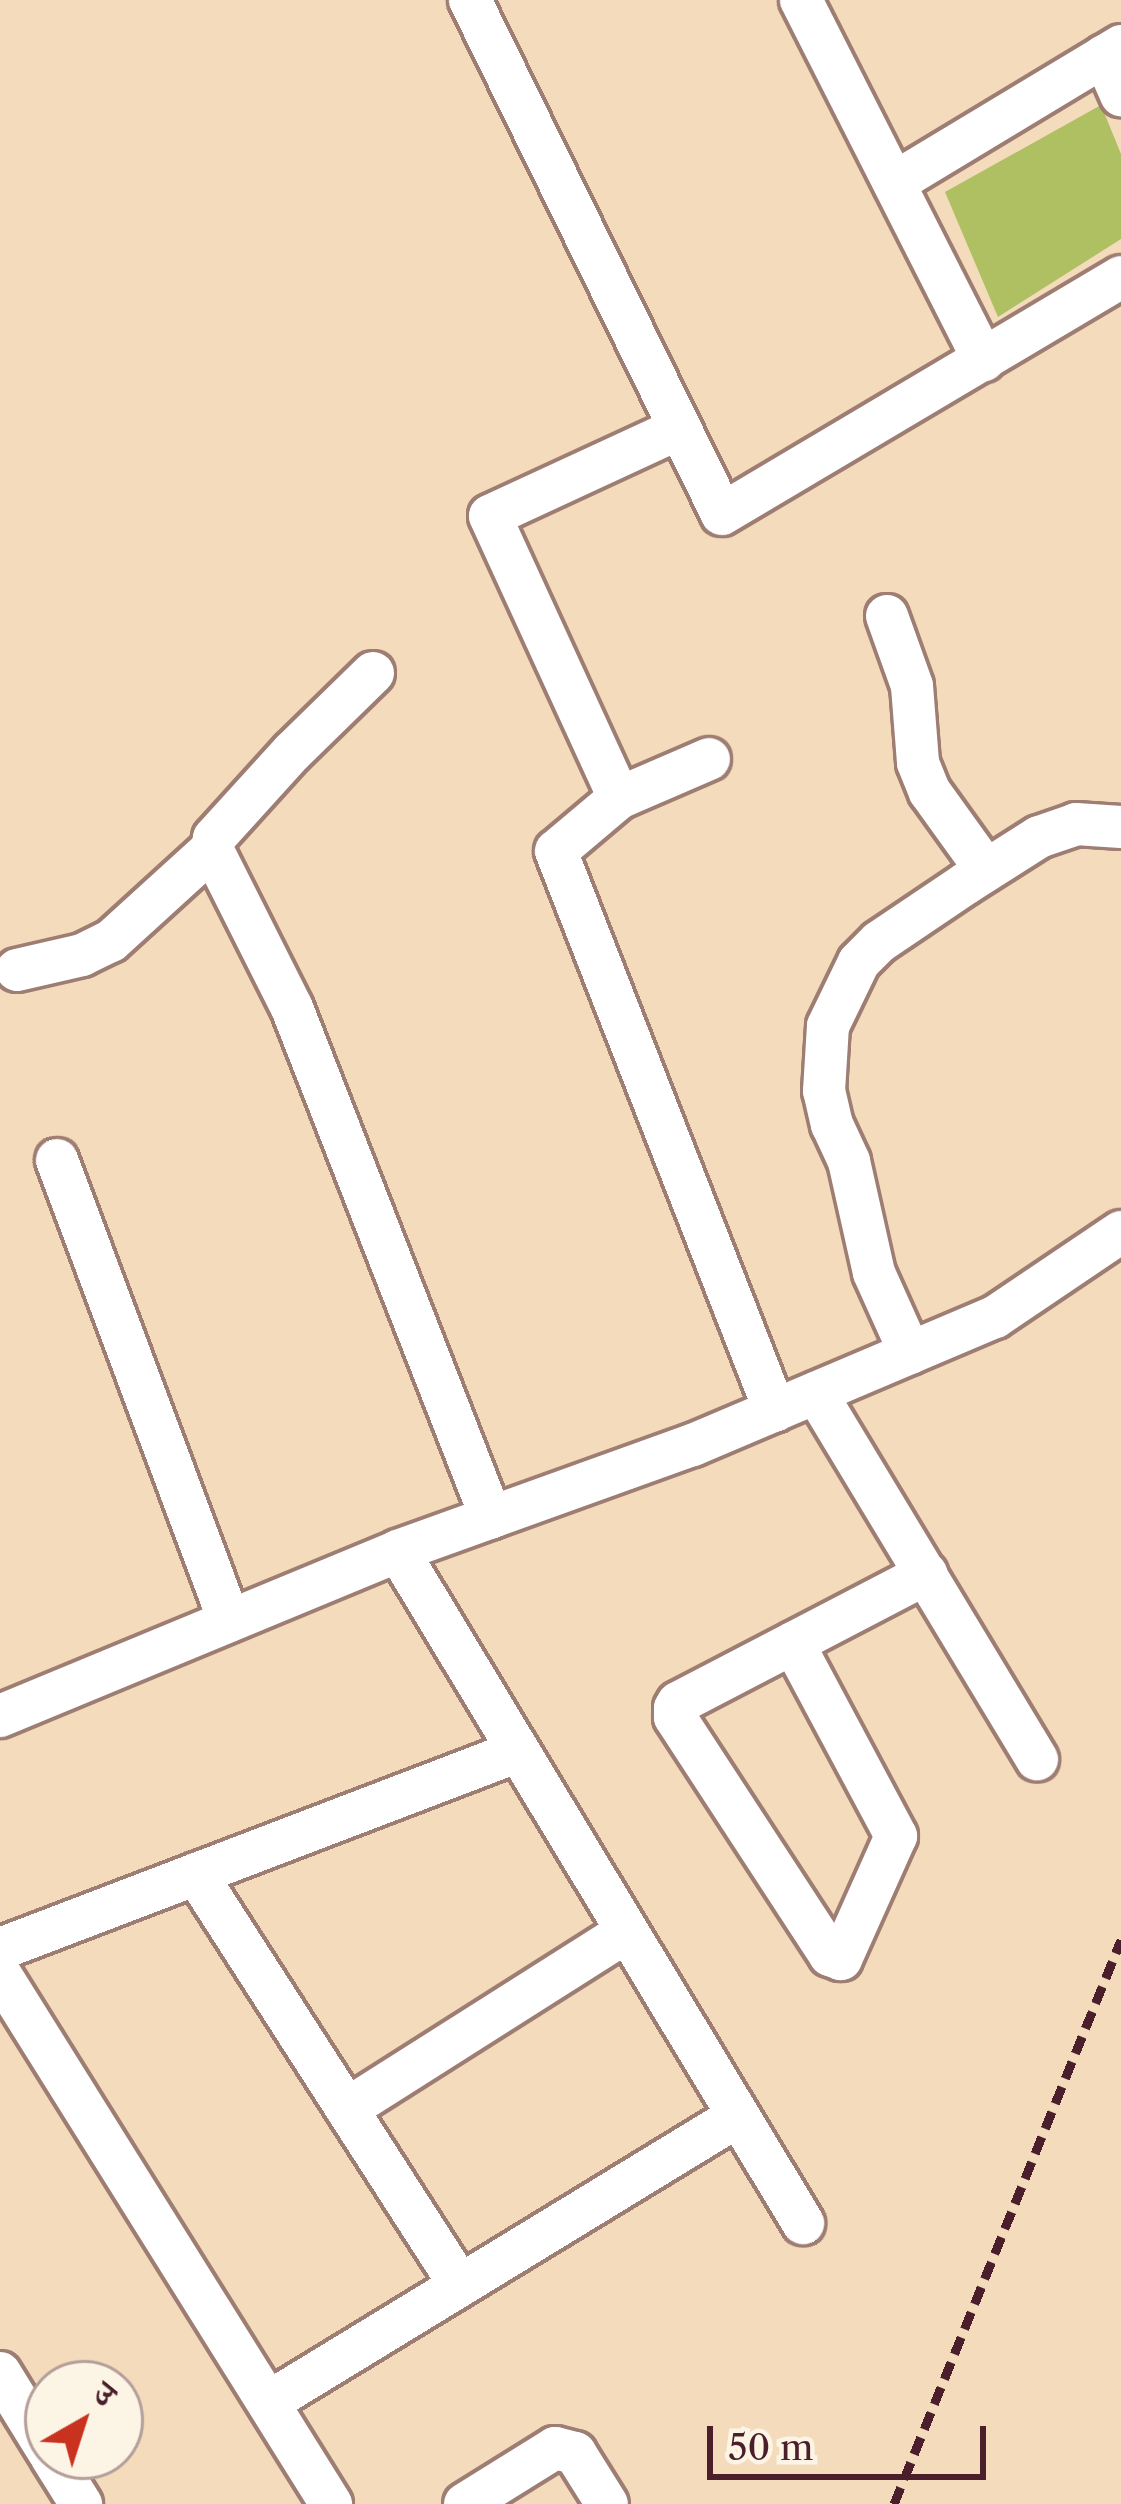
<!DOCTYPE html>
<meta charset="utf-8">
<style>
body{margin:0}
#map{position:relative;width:1121px;height:2504px;overflow:hidden;background:#f3dbbb;font-family:"Libre Caslon Text","Noto Serif Devanagari",serif}
div>[style]{position:absolute}
.green>*{inset:0;background:#afc063}
.roads{filter:drop-shadow(3px 0 #9e7d73) drop-shadow(-3px 0 #9e7d73) drop-shadow(0 3px #9e7d73) drop-shadow(0 -3px #9e7d73)}
.minor>*{height:42px;margin:-21px;padding:0 21px;transform-origin:21px;border-radius:21px;background:#fff}
.rail>*{height:9px;margin-top:-4.5px;transform-origin:0;background:repeating-linear-gradient(90deg,#4a1f2b 0 18px,transparent 0 27px)}
span{translate:-50% -50%;white-space:nowrap;text-align:center;line-height:1.15;-webkit-text-stroke:10px #fcf5e5;paint-order:stroke}
.north{position:absolute;left:24px;top:2360px;width:120px;height:120px;box-sizing:border-box;background:#fcf5e5;border:3px solid #b59f9b;border-radius:50%;rotate:39deg;font-size:33px;font-weight:700;line-height:48px;text-align:center;color:#4a1f2b}
.north::after{content:'';display:block;margin:auto;width:42px;height:54px;background:#c8321e;clip-path:polygon(50% 0,100% 100%,50% 72%,0 100%)}
.scale{position:absolute;left:707px;top:2426px;width:279px;height:54px;box-sizing:border-box;border:6px solid #4a1f2b;border-top:0;padding-left:15px;font-size:36px;line-height:42px;white-space:nowrap;color:#4a1f2b;-webkit-text-stroke:9px #fcf5e5;paint-order:stroke}
</style>
<div id="map">
<div class="green">
<i style="clip-path:polygon(1101px 105px,1121px 154px,1121px 239px,998px 317px,945px 192px)"></i>
</div>
<div class="roads">
<div class="minor">
<i style="left:470px;top:0;width:572px;rotate:63.88deg"></i>
<i style="left:722px;top:514px;width:464px;rotate:-30.7deg"></i>
<i style="left:801px;top:0;width:404px;rotate:63.1deg"></i>
<i style="left:1104px;top:56px;width:43px;rotate:66.4deg"></i>
<i style="left:894px;top:183px;width:265px;rotate:-31.1deg"></i>
<i style="left:678px;top:429px;width:207px;rotate:155.2deg"></i>
<i style="left:490px;top:516px;width:310px;rotate:65.4deg"></i>
<i style="left:619px;top:798px;width:82px;rotate:139.9deg"></i>
<i style="left:556px;top:851px;width:601px;rotate:68.64deg"></i>
<i style="left:887px;top:616px;width:74px;rotate:70.3deg"></i>
<i style="left:912px;top:686px;width:77px;rotate:85.5deg"></i>
<i style="left:918px;top:763px;width:31px;rotate:68deg"></i>
<i style="left:930px;top:792px;width:96px;rotate:54.3deg"></i>
<i style="left:373px;top:673px;width:113px;rotate:135.7deg"></i>
<i style="left:292px;top:752px;width:116px;rotate:132.2deg"></i>
<i style="left:214px;top:838px;width:11px;rotate:100deg"></i>
<i style="left:212px;top:849px;width:178px;rotate:63.3deg"></i>
<i style="left:292px;top:1008px;width:547px;rotate:68.65deg"></i>
<i style="left:619px;top:798px;width:98px;rotate:-23.4deg"></i>
<i style="left:17px;top:970px;width:67px;rotate:-13deg"></i>
<i style="left:82px;top:955px;width:32px;rotate:-26deg"></i>
<i style="left:111px;top:941px;width:137px;rotate:-42.3deg"></i>
<i style="left:57px;top:1160px;width:492px;rotate:69.5deg"></i>
<i style="left:910px;top:1353px;width:88px;rotate:-114.2deg"></i>
<i style="left:874px;top:1273px;width:115px;rotate:-102.6deg"></i>
<i style="left:849px;top:1161px;width:40px;rotate:-115deg"></i>
<i style="left:832px;top:1125px;width:35px;rotate:-103deg"></i>
<i style="left:824px;top:1091px;width:65px;rotate:-86.5deg"></i>
<i style="left:828px;top:1026px;width:71px;rotate:-64.2deg"></i>
<i style="left:859px;top:962px;width:28px;rotate:-45deg"></i>
<i style="left:879px;top:942px;width:104px;rotate:-34deg"></i>
<i style="left:965px;top:884px;width:88px;rotate:-32.4deg"></i>
<i style="left:1039px;top:837px;width:39px;rotate:-19deg"></i>
<i style="left:1076px;top:824px;width:45px;rotate:3.8deg"></i>
<i style="left:816px;top:1393px;width:428px;rotate:58.9deg"></i>
<i style="left:398px;top:1551px;width:785px;rotate:58.92deg"></i>
<i style="left:793px;top:1643px;width:219px;rotate:61.9deg"></i>
<i style="left:896px;top:1836px;width:135px;rotate:114.1deg"></i>
<i style="left:841px;top:1959px;width:12px;rotate:-160deg"></i>
<i style="left:830px;top:1955px;width:284px;rotate:-123.1deg"></i>
<i style="left:675px;top:1717px;width:9px;rotate:-90deg"></i>
<i style="left:675px;top:1708px;width:6px;rotate:-59deg"></i>
<i style="left:678px;top:1703px;width:280px;rotate:-27.5deg"></i>
<i style="left:0;top:1716px;width:431px;rotate:-22.5deg"></i>
<i style="left:398px;top:1551px;width:313px;rotate:-19.8deg"></i>
<i style="left:693px;top:1445px;width:328px;rotate:-23deg"></i>
<i style="left:995px;top:1317px;width:152px;rotate:-34deg"></i>
<i style="left:196px;top:1874px;width:488px;rotate:57.3deg"></i>
<i style="left:0;top:1949px;width:552px;rotate:-20.9deg"></i>
<i style="left:0;top:1974px;width:625px;rotate:58.01deg"></i>
<i style="left:347px;top:2109px;width:330px;rotate:-32.4deg"></i>
<i style="left:0;top:2373px;width:92px;rotate:58.4deg"></i>
<i style="left:269px;top:2402px;width:549px;rotate:-31.38deg"></i>
<i style="left:51px;top:2456px;width:57px;rotate:58deg"></i>
<i style="left:465px;top:2504px;width:106px;rotate:-31.9deg"></i>
<i style="left:555px;top:2448px;width:21px;rotate:14deg"></i>
<i style="left:575px;top:2453px;width:60px;rotate:57.9deg"></i>
</div>
</div>
<div class="rail">
<i style="left:894px;top:2504px;width:608px;rotate:-68.08deg"></i>
</div>
<div class="north">उ</div>
<div class="scale">50 m</div>
</div>
